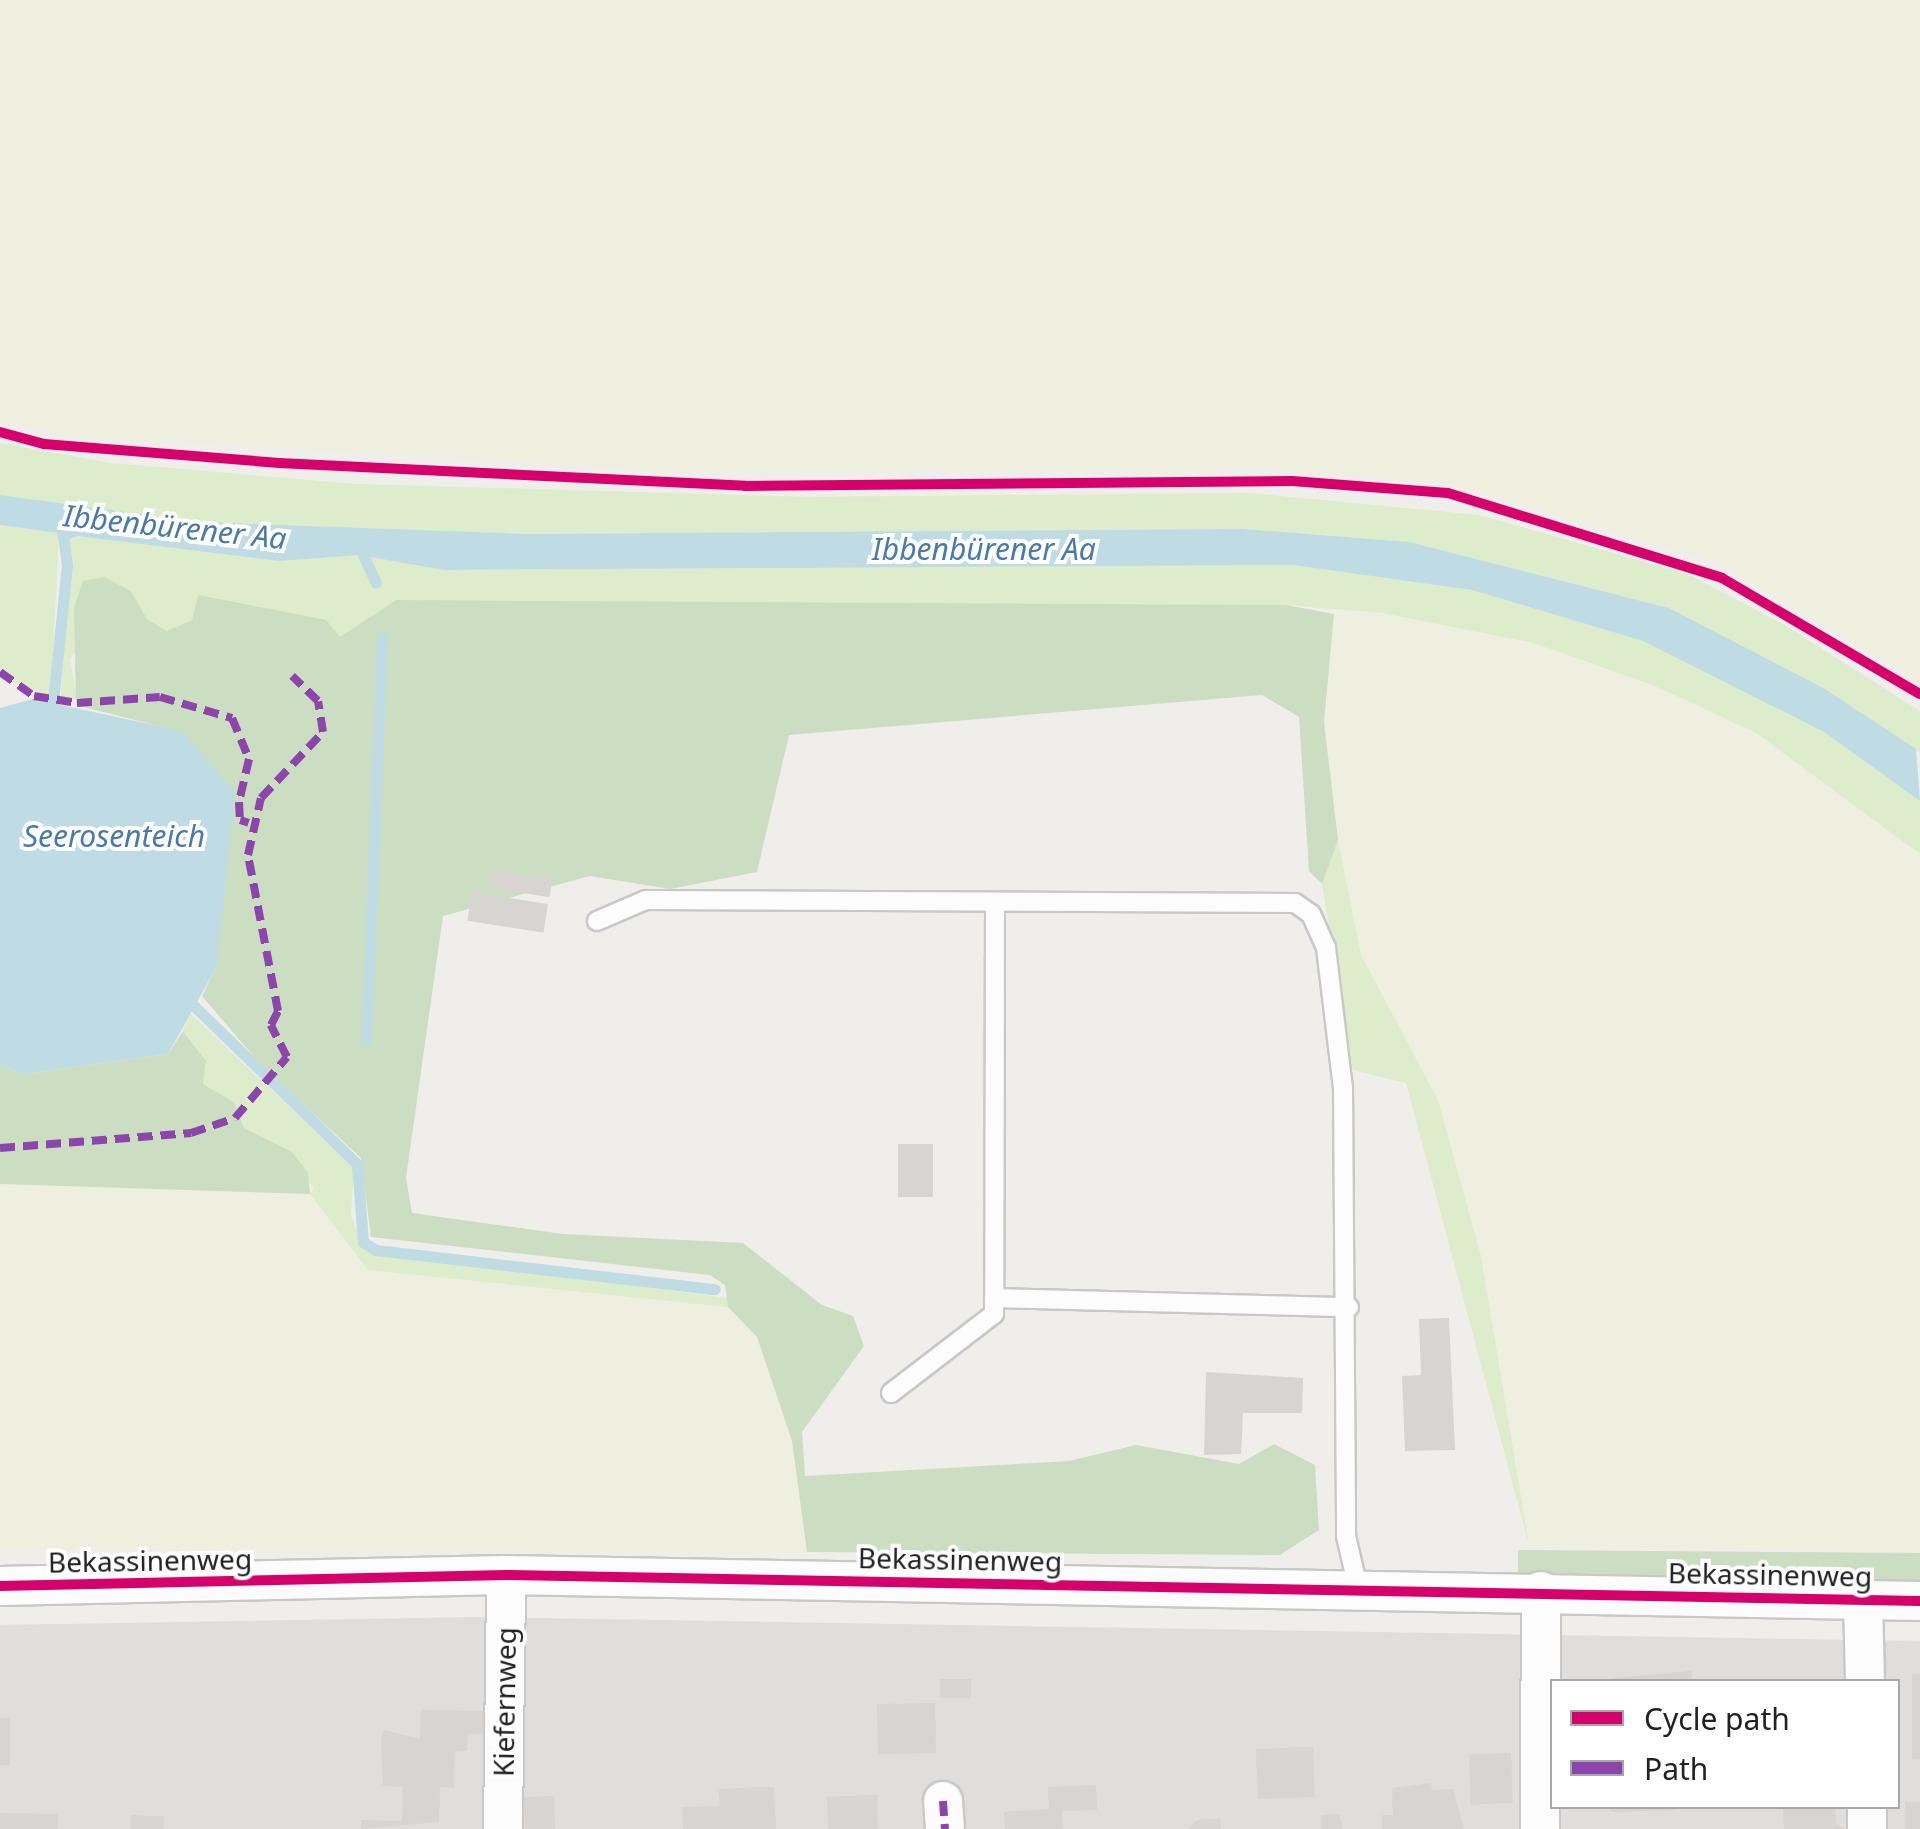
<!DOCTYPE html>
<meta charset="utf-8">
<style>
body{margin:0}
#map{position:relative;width:1920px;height:1829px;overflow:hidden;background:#f0eeeb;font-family:"Noto Sans",sans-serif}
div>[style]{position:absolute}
.residential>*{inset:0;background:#dfdedc}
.farmland>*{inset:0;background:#efefdf}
.grass>*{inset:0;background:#ddeccb}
.forest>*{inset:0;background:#cbdec1}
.water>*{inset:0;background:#bfdbe3}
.stream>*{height:11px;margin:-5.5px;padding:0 5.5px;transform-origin:5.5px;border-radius:5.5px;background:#bfdbe3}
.building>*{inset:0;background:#d7d4d2;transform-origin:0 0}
.roads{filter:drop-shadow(2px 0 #c9c8c7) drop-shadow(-2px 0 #c9c8c7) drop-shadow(0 2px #c9c8c7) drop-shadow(0 -2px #c9c8c7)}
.service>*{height:18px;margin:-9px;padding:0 9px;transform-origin:9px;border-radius:9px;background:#fdfcfc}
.minor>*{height:38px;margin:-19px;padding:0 19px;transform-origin:19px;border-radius:19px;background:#fdfcfc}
.quiet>*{height:8px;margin-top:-4px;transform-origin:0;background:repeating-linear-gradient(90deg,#8e44ad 0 15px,transparent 0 23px)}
.cycleway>*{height:10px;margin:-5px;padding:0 5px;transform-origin:5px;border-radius:5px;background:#d6006c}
span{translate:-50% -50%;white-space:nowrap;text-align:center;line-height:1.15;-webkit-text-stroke:8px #fff;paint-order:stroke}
.street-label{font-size:28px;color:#222}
.water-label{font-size:30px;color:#4a7aab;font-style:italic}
.legend{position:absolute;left:1550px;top:1679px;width:350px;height:130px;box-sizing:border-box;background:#fff;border:2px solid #a7a7a7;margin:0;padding:12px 18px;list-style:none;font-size:30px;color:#222}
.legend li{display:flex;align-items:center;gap:20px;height:50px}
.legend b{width:50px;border:2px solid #a7a7a7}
</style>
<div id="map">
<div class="residential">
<i style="clip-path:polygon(evenodd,478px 1617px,1920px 1641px,1920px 1829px,0 1829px,0 1625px,478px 1617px,1552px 1682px,1898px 1682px,1898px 1806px,1552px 1806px,1552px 1682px)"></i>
</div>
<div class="farmland">
<i style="clip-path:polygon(0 0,1920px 0,1920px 682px,1713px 561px,1450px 484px,1279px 471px,669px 471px,71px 436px,0 422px)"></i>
<i style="clip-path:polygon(1382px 612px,1534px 643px,1655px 686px,1756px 733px,1920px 854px,1920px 1553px,1529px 1545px,1481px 1256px,1438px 1100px,1361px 955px,1338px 840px,1324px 722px,1334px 614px)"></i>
<i style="clip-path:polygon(0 1184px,310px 1194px,368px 1270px,728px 1307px,757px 1337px,792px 1441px,807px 1552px,0 1550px)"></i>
</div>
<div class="grass">
<i style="clip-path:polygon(0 443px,110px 463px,358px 484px,807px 497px,1249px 493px,1479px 515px,1688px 574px,1783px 624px,1920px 711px,1920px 753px,1669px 608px,1409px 542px,1243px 529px,528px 534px,200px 522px,0 495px)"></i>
<i style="clip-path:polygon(0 525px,59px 533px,51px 696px,0 677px)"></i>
<i style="clip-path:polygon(77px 536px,279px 561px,359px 555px,444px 570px,1293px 565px,1472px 590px,1643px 641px,1824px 732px,1920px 801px,1920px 854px,1756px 733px,1655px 686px,1534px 643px,1382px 613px,1286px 605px,396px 600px,340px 637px,198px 596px,192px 620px,167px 631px,147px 619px,131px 591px,70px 659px,77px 699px,61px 697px,69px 540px)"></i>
<i style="clip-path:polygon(1338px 840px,1361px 955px,1438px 1100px,1481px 1256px,1529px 1545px,1406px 1083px,1353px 1070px,1322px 884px)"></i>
<i style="clip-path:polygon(190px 1013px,354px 1168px,351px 1214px,363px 1249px,727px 1298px,728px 1307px,368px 1270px,310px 1194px,314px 1188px,269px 1140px,244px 1128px,234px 1102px,203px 1084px,206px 1061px,183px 1031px)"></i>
</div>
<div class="forest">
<i style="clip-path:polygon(104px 577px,131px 591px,147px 619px,167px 631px,192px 620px,198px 595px,326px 620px,340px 637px,396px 600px,1286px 605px,1334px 614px,1324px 722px,1338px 840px,1322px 884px,1309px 871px,1299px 717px,1262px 695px,789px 735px,757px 872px,670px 889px,590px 876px,443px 916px,406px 1178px,412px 1213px,563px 1234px,743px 1243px,822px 1305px,853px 1316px,864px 1346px,802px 1432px,805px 1476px,1069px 1461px,1136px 1445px,1239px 1464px,1274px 1444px,1315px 1465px,1319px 1530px,1280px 1555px,807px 1552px,792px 1441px,757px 1337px,728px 1307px,725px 1285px,710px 1275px,371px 1237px,361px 1158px,262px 1066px,202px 996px,217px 965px,182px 732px,76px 705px,74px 607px,83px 581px)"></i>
<i style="clip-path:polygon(183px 1031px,206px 1061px,203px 1084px,234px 1102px,244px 1128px,292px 1152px,308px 1173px,310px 1194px,0 1184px,0 1065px,24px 1074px,168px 1054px)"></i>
<i style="clip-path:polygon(1518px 1550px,1920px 1553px,1920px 1587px,1518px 1574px)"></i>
</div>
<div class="water">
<i style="clip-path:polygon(0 495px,200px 522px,528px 534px,1243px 529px,1409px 542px,1669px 608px,1825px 689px,1916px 749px,1920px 801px,1824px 732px,1643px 641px,1472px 590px,1293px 565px,444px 570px,359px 555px,279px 561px,77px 536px,64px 542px,59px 533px,0 525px)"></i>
<i style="clip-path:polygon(33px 699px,182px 731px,235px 792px,217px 966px,168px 1054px,24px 1074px,0 1065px,0 708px)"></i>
</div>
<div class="stream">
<i style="left:357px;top:542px;width:45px;rotate:65.1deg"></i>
<i style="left:53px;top:702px;width:138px;rotate:-84.2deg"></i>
<i style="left:67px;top:565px;width:37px;rotate:-98deg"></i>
<i style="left:193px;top:1005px;width:228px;rotate:44.1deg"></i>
<i style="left:357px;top:1164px;width:78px;rotate:85.6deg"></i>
<i style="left:363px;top:1242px;width:15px;rotate:32deg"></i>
<i style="left:376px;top:1250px;width:341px;rotate:6.6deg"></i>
<i style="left:366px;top:1040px;width:404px;rotate:-87.7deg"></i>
</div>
<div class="building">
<i style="left:493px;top:870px;width:60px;height:18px;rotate:9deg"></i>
<i style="left:472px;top:892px;width:77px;height:29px;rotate:9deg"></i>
<i style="left:898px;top:1144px;width:35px;height:53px"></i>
<i style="clip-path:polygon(1449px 1318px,1455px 1450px,1405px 1451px,1402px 1376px,1421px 1375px,1419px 1319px)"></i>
<i style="clip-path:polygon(1206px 1372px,1303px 1378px,1302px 1413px,1243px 1413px,1241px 1454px,1204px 1455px)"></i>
<i style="left:1691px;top:1671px;width:11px;height:79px;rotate:85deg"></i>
<i style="left:1912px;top:1674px;width:8px;height:85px"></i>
<i style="left:940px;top:1679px;width:31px;height:19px"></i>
<i style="left:935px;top:1703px;width:50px;height:58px;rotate:89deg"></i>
<i style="clip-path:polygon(421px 1710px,483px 1711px,483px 1734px,468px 1734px,467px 1751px,455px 1751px,454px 1788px,440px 1787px,439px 1822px,361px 1829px,361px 1820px,402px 1821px,403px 1787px,383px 1786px,381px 1740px,384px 1730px,420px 1739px)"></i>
<i style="left:0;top:1718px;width:10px;height:47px"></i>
<i style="left:1313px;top:1747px;width:50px;height:57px;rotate:88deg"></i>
<i style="left:1511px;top:1753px;width:50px;height:42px;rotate:88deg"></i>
<i style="clip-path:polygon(1431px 1783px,1432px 1790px,1453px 1789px,1464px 1829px,1382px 1829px,1382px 1815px,1393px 1815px,1392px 1788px)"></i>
<i style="clip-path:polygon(1096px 1785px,1097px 1810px,1062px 1811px,1063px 1829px,1005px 1829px,1004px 1812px,1049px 1809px,1048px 1787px)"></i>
<i style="clip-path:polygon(774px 1787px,776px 1829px,683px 1829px,682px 1807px,720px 1806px,718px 1789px)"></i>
<i style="left:877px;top:1795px;width:34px;height:50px;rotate:88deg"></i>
<i style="left:554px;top:1796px;width:33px;height:30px;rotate:88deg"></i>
<i style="left:1905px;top:1802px;width:15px;height:27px"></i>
<i style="clip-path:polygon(1610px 1806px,1676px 1806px,1676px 1810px,1610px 1812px)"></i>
<i style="clip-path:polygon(1783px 1806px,1835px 1806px,1836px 1824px,1845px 1829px,1784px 1829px)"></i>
<i style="left:0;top:1813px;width:58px;height:16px;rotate:1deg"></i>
<i style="clip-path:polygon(1339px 1814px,1343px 1829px,1321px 1829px,1321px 1815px)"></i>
<i style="left:131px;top:1815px;width:33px;height:14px;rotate:2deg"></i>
<i style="clip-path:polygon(1220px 1819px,1221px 1829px,1189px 1829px,1197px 1820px)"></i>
</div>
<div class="roads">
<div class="service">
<i style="left:995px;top:902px;width:396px;rotate:90.1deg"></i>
<i style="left:994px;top:1298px;width:355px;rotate:1.5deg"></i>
<i style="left:597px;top:921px;width:53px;rotate:-23.2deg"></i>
<i style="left:646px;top:900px;width:649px;rotate:0.26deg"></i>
<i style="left:1295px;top:903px;width:19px;rotate:35deg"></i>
<i style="left:1311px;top:914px;width:37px;rotate:66deg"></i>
<i style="left:1326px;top:948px;width:141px;rotate:83.1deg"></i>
<i style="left:1343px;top:1088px;width:448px;rotate:89.6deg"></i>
<i style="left:1346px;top:1536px;width:53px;rotate:77deg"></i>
<i style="left:891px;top:1393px;width:130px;rotate:-37.5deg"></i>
<i style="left:994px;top:1314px;width:16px;rotate:-90deg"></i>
</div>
<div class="minor">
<i style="left:0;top:1586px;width:506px;rotate:-1.25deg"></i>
<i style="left:506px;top:1575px;width:1414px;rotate:1.05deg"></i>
<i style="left:1863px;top:1599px;width:83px;rotate:88.6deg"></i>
<i style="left:943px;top:1801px;width:28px;rotate:86deg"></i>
<i style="left:1867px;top:1806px;width:23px;rotate:90deg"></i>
<i style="left:503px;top:1829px;width:254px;rotate:-89.3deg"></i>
<i style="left:1540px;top:1829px;width:238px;rotate:-89.8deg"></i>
</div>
</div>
<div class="quiet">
<i style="left:0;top:672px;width:42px;rotate:35.2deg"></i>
<i style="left:34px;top:696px;width:44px;rotate:9.2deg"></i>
<i style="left:77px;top:703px;width:83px;rotate:-4.1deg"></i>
<i style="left:160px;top:697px;width:75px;rotate:16.3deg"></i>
<i style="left:232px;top:718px;width:44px;rotate:67.5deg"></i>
<i style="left:249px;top:759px;width:44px;rotate:103.1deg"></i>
<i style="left:239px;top:802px;width:18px;rotate:87deg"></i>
<i style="left:240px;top:820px;width:9px;rotate:18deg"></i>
<i style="left:0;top:1148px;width:192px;rotate:-4.5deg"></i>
<i style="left:191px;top:1133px;width:46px;rotate:-18.8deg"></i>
<i style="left:235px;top:1118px;width:80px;rotate:-49.6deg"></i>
<i style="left:287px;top:1057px;width:36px;rotate:-117deg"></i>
<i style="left:271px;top:1025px;width:16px;rotate:-63deg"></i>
<i style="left:278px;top:1011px;width:159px;rotate:-100.9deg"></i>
<i style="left:248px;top:855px;width:58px;rotate:-77.2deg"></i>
<i style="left:261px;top:798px;width:91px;rotate:-46.8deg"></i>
<i style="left:323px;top:732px;width:31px;rotate:-99deg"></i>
<i style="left:318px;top:701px;width:36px;rotate:-136deg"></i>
<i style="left:943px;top:1801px;width:28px;rotate:86deg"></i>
</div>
<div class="cycleway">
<i style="left:0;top:432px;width:46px;rotate:15.3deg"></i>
<i style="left:44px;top:444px;width:236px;rotate:4.6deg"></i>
<i style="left:279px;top:463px;width:467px;rotate:2.8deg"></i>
<i style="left:745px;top:486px;width:547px;rotate:-0.52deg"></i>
<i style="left:1292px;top:481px;width:156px;rotate:4.4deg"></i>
<i style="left:1448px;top:493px;width:287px;rotate:17.2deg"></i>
<i style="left:1722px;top:578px;width:229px;rotate:30.4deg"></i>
<i style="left:0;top:1586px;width:506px;rotate:-1.25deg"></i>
<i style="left:506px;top:1575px;width:1414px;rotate:1.05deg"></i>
</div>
<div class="street-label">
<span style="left:960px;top:1559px;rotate:1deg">Bekassinenweg</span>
<span style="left:150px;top:1560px;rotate:-1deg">Bekassinenweg</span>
<span style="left:1770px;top:1574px;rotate:1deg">Bekassinenweg</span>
<span style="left:504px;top:1702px;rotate:-89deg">Kiefernweg</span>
</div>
<div class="water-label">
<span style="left:175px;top:527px;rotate:6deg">Ibbenbürener Aa</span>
<span style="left:984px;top:549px">Ibbenbürener Aa</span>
<span style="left:114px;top:836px">Seerosenteich</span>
</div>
<ul class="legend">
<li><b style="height:12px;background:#d6006c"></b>Cycle path</li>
<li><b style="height:12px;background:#8e44ad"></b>Path</li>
</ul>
</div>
